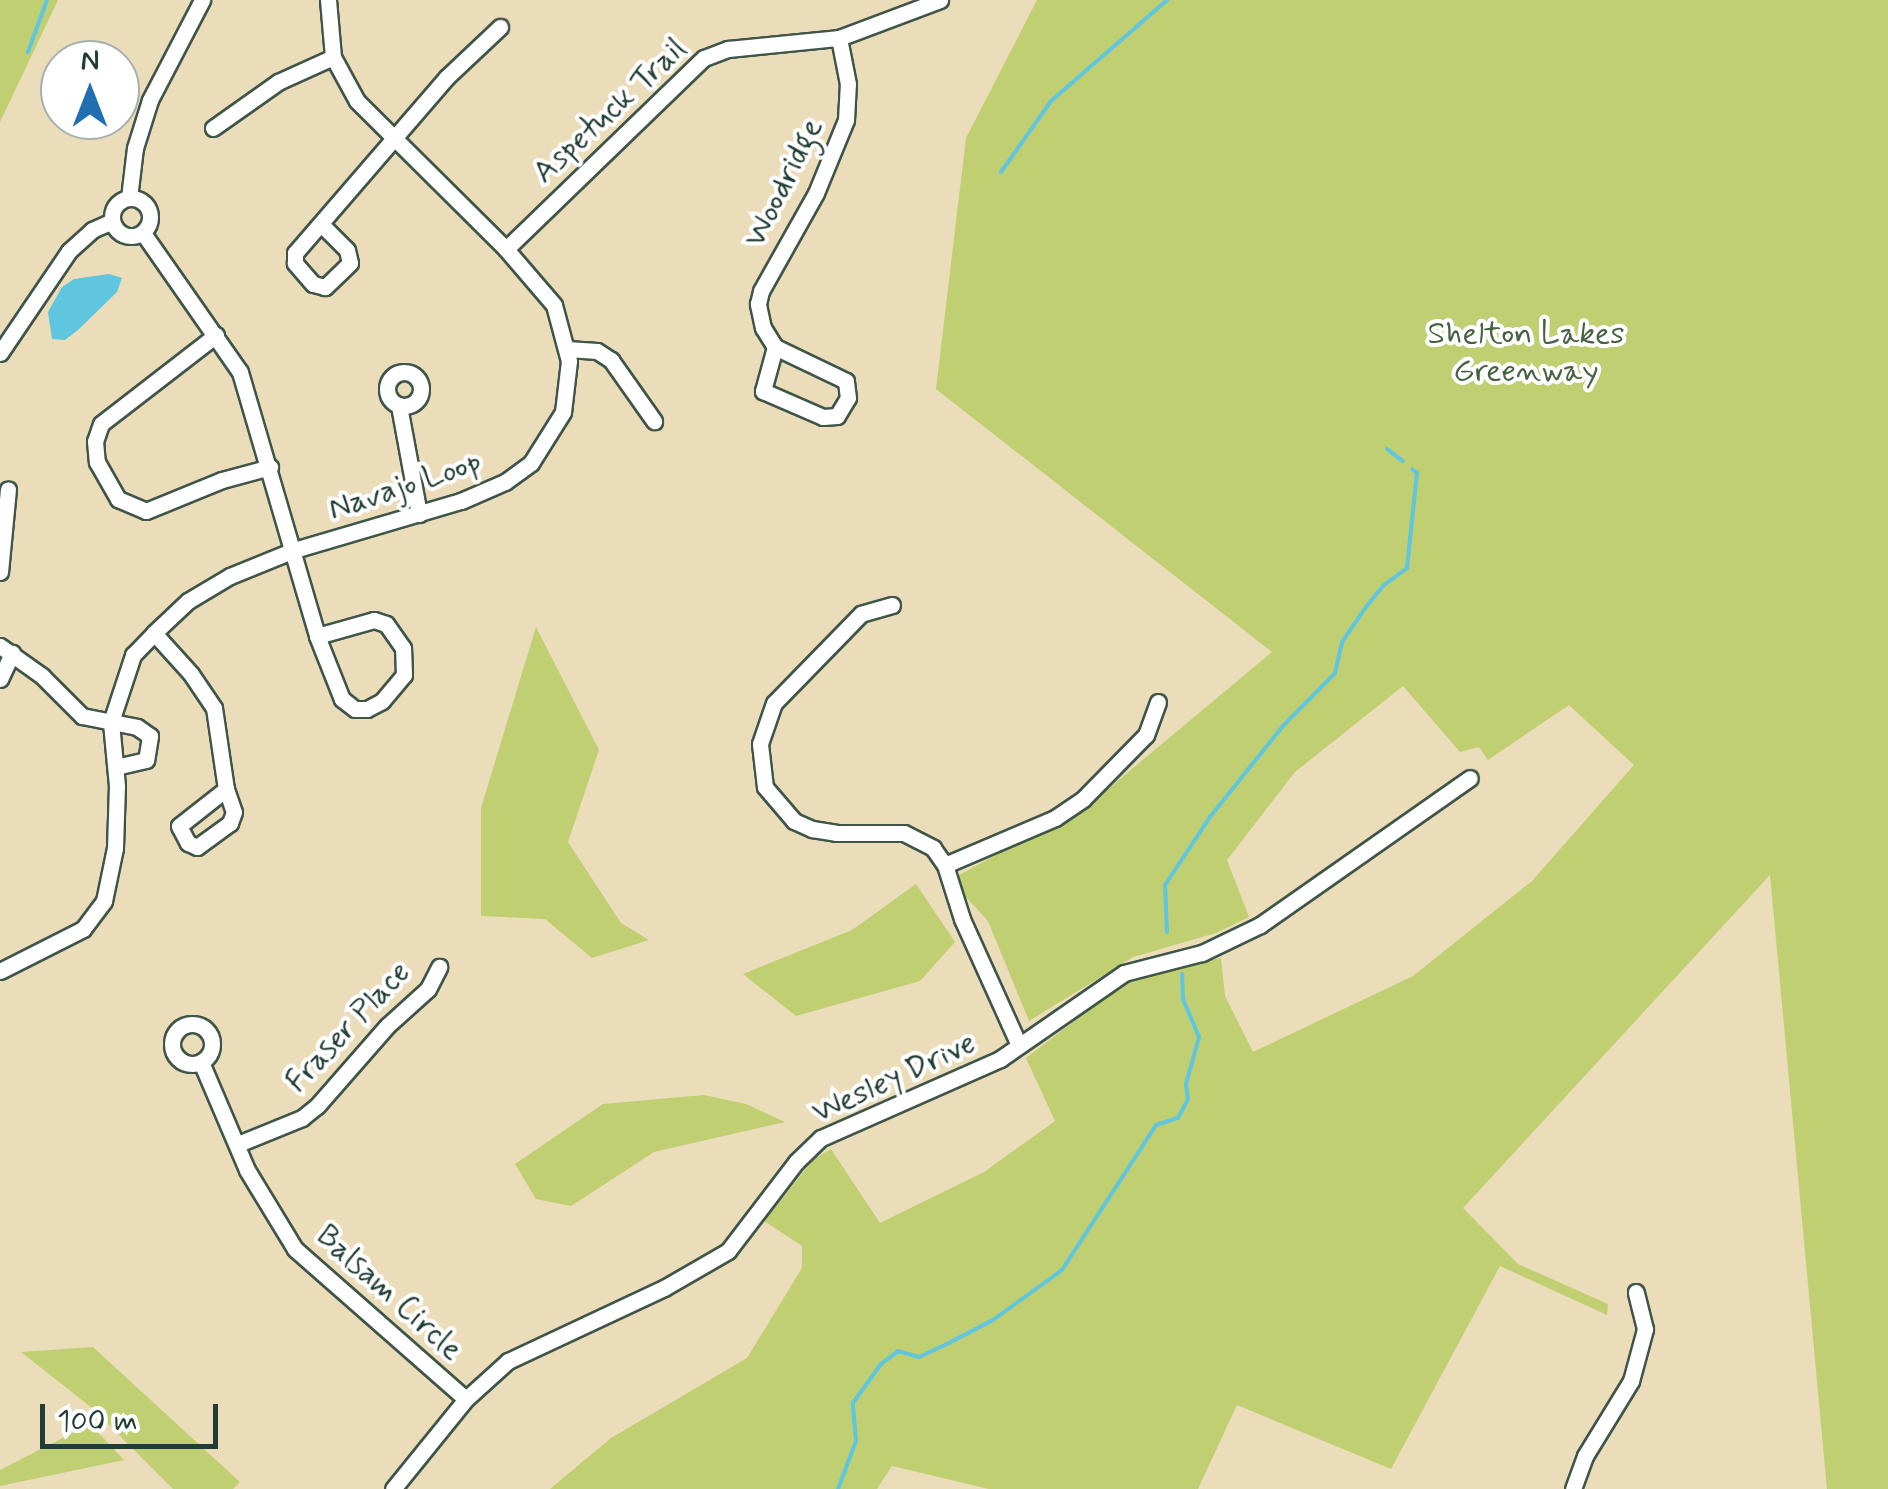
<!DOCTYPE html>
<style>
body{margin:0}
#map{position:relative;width:1888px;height:1489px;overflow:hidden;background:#ebddba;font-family:Mynerve,sans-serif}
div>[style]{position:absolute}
.green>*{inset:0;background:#bfcf71}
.water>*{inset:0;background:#60c5de}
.stream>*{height:4px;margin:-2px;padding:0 2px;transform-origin:2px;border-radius:2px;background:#60c5de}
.roads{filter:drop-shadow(2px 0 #3e5548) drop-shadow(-2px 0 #3e5548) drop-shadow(0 2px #3e5548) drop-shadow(0 -2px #3e5548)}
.minor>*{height:15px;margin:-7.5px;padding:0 7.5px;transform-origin:7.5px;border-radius:7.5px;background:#fff}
.minor>.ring{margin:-7.5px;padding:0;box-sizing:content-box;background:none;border:15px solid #fff;border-radius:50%}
span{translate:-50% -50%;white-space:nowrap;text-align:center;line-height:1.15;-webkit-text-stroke:8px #fff;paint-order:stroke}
.street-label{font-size:32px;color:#1f3d34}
.park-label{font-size:32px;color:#476243}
.north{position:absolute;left:40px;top:40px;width:100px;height:100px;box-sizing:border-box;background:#fff;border:2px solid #a5b1ae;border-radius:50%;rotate:0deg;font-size:28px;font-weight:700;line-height:40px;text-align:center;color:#1f3d34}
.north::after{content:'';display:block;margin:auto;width:35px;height:45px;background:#1f6fb2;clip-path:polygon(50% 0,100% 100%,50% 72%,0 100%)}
.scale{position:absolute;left:40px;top:1404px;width:178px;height:45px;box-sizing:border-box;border:5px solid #1f3d34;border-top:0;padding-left:12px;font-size:30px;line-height:35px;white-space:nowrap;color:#1f3d34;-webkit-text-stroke:8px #fff;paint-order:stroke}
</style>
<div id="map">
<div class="green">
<i style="clip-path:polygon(0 0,58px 0,0 122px)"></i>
<i style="clip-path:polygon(1037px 0,1888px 0,1888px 1489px,1827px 1489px,1770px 875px,1463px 1208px,1518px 1264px,1608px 1304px,1607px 1315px,1500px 1266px,1391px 1469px,1237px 1405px,1198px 1489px,989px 1489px,892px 1466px,877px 1489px,550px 1489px,611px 1438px,747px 1358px,802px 1268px,802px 1246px,764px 1221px,814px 1159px,831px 1149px,880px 1223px,984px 1172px,1055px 1121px,1026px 1058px,1128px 980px,1221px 958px,1225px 996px,1253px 1052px,1413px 976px,1532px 881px,1634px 765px,1569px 705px,1488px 760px,1479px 747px,1460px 752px,1403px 686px,1295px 772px,1227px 860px,1249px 917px,1216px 933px,1133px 957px,1029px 1021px,988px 921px,950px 880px,1090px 804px,1272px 652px,936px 389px,966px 138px)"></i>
<i style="clip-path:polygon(536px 627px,599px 750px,568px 842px,621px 923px,649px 940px,592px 958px,545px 919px,481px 916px,481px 808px)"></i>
<i style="clip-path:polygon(916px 884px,955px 942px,920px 981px,796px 1016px,743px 974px,852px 930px)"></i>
<i style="clip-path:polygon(704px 1095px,746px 1104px,785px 1122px,654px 1152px,571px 1206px,536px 1199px,515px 1164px,603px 1104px)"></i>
<i style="clip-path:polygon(93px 1347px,240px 1482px,233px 1489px,173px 1489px,92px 1408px,21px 1352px)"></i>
<i style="clip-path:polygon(90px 1424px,124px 1460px,0 1486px,0 1470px)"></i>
</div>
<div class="water">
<i style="clip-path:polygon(109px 274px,122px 278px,117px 292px,78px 330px,65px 340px,52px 339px,48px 312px,62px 287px,74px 279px)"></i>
</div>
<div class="stream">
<i style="left:28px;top:52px;width:55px;rotate:-69.9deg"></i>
<i style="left:1001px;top:172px;width:87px;rotate:-54.8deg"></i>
<i style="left:1051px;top:101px;width:154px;rotate:-41deg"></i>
<i style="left:1387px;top:449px;width:20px;rotate:37deg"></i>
<i style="left:1167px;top:932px;width:47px;rotate:-92.4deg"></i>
<i style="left:1165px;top:885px;width:82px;rotate:-56.5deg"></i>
<i style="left:1210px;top:817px;width:115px;rotate:-51.3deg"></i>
<i style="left:1282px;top:727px;width:76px;rotate:-45.5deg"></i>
<i style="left:1335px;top:673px;width:32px;rotate:-77deg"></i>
<i style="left:1342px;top:642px;width:42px;rotate:-55.6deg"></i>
<i style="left:1366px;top:607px;width:28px;rotate:-51deg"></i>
<i style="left:1384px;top:585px;width:29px;rotate:-36deg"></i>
<i style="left:1407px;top:568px;width:96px;rotate:-84deg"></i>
<i style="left:1417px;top:473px;width:6px;rotate:-141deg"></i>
<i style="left:838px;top:1489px;width:51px;rotate:-69.4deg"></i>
<i style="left:856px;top:1441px;width:38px;rotate:-95deg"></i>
<i style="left:853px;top:1403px;width:48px;rotate:-54.3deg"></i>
<i style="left:881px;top:1364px;width:21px;rotate:-37deg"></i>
<i style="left:898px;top:1351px;width:22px;rotate:16deg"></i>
<i style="left:919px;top:1357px;width:26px;rotate:-25deg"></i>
<i style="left:943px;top:1346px;width:56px;rotate:-27.5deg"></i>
<i style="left:993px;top:1320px;width:85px;rotate:-35.9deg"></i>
<i style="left:1062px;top:1270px;width:173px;rotate:-57deg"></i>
<i style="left:1156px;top:1125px;width:23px;rotate:-18deg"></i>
<i style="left:1178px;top:1118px;width:21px;rotate:-62deg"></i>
<i style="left:1188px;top:1099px;width:15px;rotate:-98deg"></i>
<i style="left:1186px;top:1084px;width:49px;rotate:-74.5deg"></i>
<i style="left:1199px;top:1037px;width:41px;rotate:-112.8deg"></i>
<i style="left:1183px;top:999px;width:25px;rotate:-92deg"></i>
</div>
<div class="roads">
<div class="minor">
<i style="left:213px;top:128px;width:80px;rotate:-35.3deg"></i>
<i style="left:278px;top:82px;width:60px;rotate:-24.4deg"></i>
<i class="ring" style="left:112px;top:198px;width:23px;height:23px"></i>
<i style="left:129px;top:198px;width:50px;rotate:-83.2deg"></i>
<i style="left:135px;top:148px;width:50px;rotate:-72.6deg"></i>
<i style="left:150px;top:100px;width:113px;rotate:-62.5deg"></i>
<i style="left:322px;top:225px;width:35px;rotate:45deg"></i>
<i style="left:347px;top:250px;width:13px;rotate:77deg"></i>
<i style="left:350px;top:263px;width:35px;rotate:136deg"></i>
<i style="left:325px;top:287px;width:12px;rotate:-166deg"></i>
<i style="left:313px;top:284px;width:28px;rotate:-131deg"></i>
<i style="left:295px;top:263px;width:10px;rotate:-90deg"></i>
<i style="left:295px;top:253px;width:233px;rotate:-49.2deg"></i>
<i style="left:447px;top:77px;width:73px;rotate:-43.3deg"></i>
<i style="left:143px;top:233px;width:169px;rotate:55.1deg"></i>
<i style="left:240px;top:372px;width:275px;rotate:73.7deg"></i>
<i style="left:317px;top:636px;width:68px;rotate:68.4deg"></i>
<i style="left:342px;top:699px;width:16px;rotate:38deg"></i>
<i style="left:355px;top:709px;width:12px"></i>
<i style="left:367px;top:709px;width:17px;rotate:-28deg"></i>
<i style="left:382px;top:701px;width:34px;rotate:-50deg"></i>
<i style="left:404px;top:675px;width:27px;rotate:-92deg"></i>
<i style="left:403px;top:648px;width:29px;rotate:-125deg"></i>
<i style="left:386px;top:624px;width:13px;rotate:-162deg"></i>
<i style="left:374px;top:620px;width:59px;rotate:164.3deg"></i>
<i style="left:506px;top:249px;width:275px;rotate:-44deg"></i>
<i style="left:704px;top:58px;width:26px;rotate:-21deg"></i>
<i style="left:728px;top:49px;width:112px;rotate:-5.7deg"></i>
<i style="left:839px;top:38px;width:108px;rotate:-20.6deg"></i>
<i style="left:216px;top:335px;width:145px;rotate:142.3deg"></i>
<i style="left:101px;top:424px;width:18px;rotate:109deg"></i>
<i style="left:95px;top:441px;width:21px;rotate:85deg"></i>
<i style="left:97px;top:462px;width:43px;rotate:60.4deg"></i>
<i style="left:118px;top:499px;width:30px;rotate:23deg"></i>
<i style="left:146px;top:511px;width:82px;rotate:-22.2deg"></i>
<i style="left:222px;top:480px;width:50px;rotate:-15.2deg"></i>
<i style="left:775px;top:347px;width:46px;rotate:105.3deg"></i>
<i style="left:763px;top:391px;width:65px;rotate:23.4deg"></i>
<i style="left:823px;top:417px;width:14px;rotate:-4deg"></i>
<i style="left:837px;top:416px;width:21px;rotate:-59deg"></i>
<i style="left:848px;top:398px;width:17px;rotate:-97deg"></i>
<i style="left:846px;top:381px;width:79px;rotate:-154.4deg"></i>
<i style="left:775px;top:347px;width:22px;rotate:-122deg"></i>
<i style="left:763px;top:328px;width:25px;rotate:-102deg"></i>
<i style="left:758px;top:304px;width:13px;rotate:-77deg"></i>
<i style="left:761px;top:291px;width:112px;rotate:-60.7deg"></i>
<i style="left:816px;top:193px;width:79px;rotate:-67.7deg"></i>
<i style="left:846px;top:120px;width:36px;rotate:-87deg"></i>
<i style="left:848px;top:84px;width:47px;rotate:-101.1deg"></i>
<i style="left:567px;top:349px;width:30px;rotate:4deg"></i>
<i style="left:597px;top:351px;width:17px;rotate:33deg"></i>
<i style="left:611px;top:360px;width:75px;rotate:54.8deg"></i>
<i style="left:0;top:353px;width:123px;rotate:-55.9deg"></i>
<i style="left:69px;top:251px;width:31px;rotate:-42deg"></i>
<i style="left:92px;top:230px;width:22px;rotate:-24deg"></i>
<i class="ring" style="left:387px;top:372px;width:19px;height:19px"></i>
<i style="left:399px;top:406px;width:110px;rotate:79.5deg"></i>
<i style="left:0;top:572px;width:83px;rotate:-84.5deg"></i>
<i style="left:892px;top:605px;width:32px;rotate:164deg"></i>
<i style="left:861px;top:614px;width:124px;rotate:134.3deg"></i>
<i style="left:774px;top:703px;width:43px;rotate:108.9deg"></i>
<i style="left:760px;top:744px;width:43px;rotate:83.4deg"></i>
<i style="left:765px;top:787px;width:45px;rotate:49.5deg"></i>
<i style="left:794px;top:821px;width:20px;rotate:24deg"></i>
<i style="left:812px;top:829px;width:24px;rotate:9deg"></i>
<i style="left:836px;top:833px;width:68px"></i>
<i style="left:904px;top:833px;width:33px;rotate:27deg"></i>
<i style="left:933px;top:848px;width:21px;rotate:55deg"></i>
<i style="left:945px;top:865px;width:57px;rotate:72.5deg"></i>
<i style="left:962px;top:919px;width:136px;rotate:65.7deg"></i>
<i style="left:154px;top:633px;width:55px;rotate:47.9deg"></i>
<i style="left:191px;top:674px;width:41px;rotate:55.9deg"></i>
<i style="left:214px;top:708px;width:82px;rotate:81.6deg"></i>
<i style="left:0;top:646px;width:52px;rotate:35.5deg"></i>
<i style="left:42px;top:676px;width:57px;rotate:45deg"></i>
<i style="left:82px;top:716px;width:56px;rotate:11.3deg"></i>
<i style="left:137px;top:727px;width:16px;rotate:35deg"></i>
<i style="left:150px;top:736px;width:24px;rotate:99deg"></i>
<i style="left:146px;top:760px;width:31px;rotate:167deg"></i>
<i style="left:0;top:679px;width:29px;rotate:-65deg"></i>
<i style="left:226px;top:789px;width:24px;rotate:71deg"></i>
<i style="left:234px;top:812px;width:12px;rotate:110deg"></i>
<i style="left:230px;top:823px;width:41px;rotate:144deg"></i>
<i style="left:197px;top:847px;width:10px;rotate:-156deg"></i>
<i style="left:188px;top:843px;width:19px;rotate:-118deg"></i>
<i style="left:179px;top:826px;width:60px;rotate:-38.2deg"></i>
<i style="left:945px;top:865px;width:120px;rotate:-23.1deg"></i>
<i style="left:1055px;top:818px;width:34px;rotate:-34deg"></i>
<i style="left:1083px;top:799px;width:90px;rotate:-45.5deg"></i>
<i style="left:1146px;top:735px;width:35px;rotate:-70deg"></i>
<i style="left:0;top:971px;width:93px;rotate:-26.8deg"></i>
<i style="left:83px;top:929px;width:35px;rotate:-53deg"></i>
<i style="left:104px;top:901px;width:54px;rotate:-78.3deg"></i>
<i style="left:115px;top:848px;width:62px;rotate:-88.2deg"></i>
<i style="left:117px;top:786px;width:64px;rotate:-95.4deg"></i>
<i style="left:111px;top:722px;width:71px;rotate:-71.8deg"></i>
<i style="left:133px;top:655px;width:30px;rotate:-46deg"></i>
<i style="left:154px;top:633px;width:47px;rotate:-43.3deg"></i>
<i style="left:188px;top:601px;width:49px;rotate:-30.8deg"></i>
<i style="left:230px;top:576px;width:69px;rotate:-22.1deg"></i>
<i style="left:294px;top:550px;width:174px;rotate:-16.4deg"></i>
<i style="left:461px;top:501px;width:48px;rotate:-23.4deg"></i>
<i style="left:505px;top:482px;width:32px;rotate:-36deg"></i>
<i style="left:531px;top:463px;width:60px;rotate:-57.9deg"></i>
<i style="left:563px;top:412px;width:51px;rotate:-83.3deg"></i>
<i style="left:569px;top:361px;width:58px;rotate:-105deg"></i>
<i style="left:554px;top:305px;width:74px;rotate:-130.6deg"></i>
<i style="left:506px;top:249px;width:210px;rotate:-135.2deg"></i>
<i style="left:357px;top:101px;width:50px;rotate:-118.6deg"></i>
<i style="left:333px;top:57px;width:57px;rotate:-95deg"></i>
<i class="ring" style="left:172px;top:1024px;width:25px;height:25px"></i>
<i style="left:201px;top:1062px;width:117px;rotate:66.9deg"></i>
<i style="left:247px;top:1170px;width:92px;rotate:58.7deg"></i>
<i style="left:295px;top:1249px;width:227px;rotate:41.3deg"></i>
<i style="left:238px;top:1144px;width:69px;rotate:-22.1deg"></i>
<i style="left:302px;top:1118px;width:19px;rotate:-39deg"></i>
<i style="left:317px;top:1106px;width:106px;rotate:-48.8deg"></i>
<i style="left:387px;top:1026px;width:55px;rotate:-42.1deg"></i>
<i style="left:428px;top:989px;width:25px;rotate:-63deg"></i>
<i style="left:393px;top:1489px;width:116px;rotate:-51deg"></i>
<i style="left:466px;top:1399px;width:57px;rotate:-42.1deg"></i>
<i style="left:508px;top:1361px;width:172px;rotate:-25.1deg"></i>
<i style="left:664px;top:1288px;width:74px;rotate:-30deg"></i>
<i style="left:728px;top:1251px;width:112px;rotate:-52.6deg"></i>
<i style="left:796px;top:1162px;width:35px;rotate:-44deg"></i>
<i style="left:821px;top:1138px;width:196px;rotate:-23.8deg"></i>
<i style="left:1000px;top:1059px;width:151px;rotate:-34.7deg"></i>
<i style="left:1124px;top:973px;width:81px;rotate:-14.4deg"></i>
<i style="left:1202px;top:953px;width:64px;rotate:-25.8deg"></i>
<i style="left:1260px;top:925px;width:256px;rotate:-35deg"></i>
<i style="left:1573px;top:1489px;width:35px;rotate:-70deg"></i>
<i style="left:1585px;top:1456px;width:88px;rotate:-58.5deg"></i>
<i style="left:1631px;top:1381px;width:54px;rotate:-74.9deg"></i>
<i style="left:1645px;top:1329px;width:38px;rotate:-104deg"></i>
</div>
</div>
<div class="street-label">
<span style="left:610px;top:111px;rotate:-43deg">Aspetuck Trail</span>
<span style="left:784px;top:183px;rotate:-64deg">Woodridge</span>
<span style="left:405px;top:486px;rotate:-18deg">Navajo Loop</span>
<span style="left:348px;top:1027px;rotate:-47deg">Fraser Place</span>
<span style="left:894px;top:1078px;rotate:-25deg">Wesley Drive</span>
<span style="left:389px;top:1293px;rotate:42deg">Balsam Circle</span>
</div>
<div class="park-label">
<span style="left:1526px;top:353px">Shelton Lakes<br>Greenway</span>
</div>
<div class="north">N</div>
<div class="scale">100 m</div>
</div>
